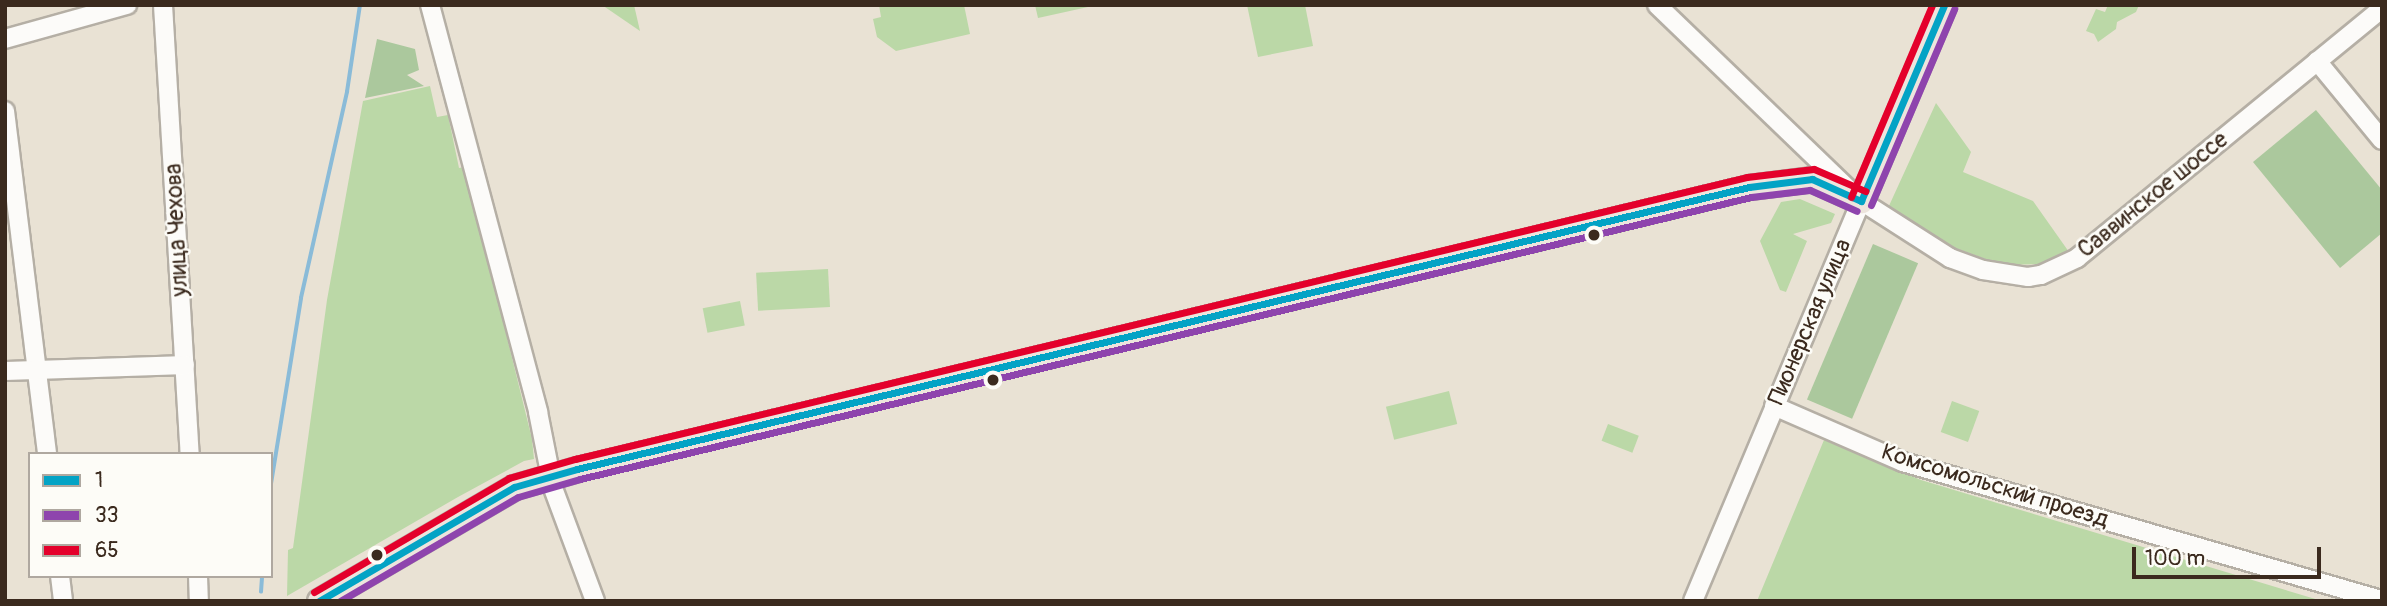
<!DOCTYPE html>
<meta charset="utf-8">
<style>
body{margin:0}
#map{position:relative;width:2387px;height:606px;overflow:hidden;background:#e9e2d4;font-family:Pangolin,sans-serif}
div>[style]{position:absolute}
.green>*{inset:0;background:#bbd8a7;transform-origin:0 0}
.forest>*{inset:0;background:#abc89d;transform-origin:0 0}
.stream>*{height:3.5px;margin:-1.75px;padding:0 1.75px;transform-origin:1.75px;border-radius:1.75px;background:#8abbd8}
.roads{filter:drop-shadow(2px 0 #b5afa5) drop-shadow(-2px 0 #b5afa5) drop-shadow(0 2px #b5afa5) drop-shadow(0 -2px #b5afa5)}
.minor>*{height:18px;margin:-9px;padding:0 9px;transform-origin:9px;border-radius:9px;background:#fcfbf9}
.major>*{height:23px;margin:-11.5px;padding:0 11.5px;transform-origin:11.5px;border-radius:11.5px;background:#ede5dd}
.bus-1>*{height:7px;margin:-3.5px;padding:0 3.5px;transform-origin:3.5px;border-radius:3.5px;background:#03a3c5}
.bus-2>*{height:7px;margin:-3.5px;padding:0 3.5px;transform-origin:3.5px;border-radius:3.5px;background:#8e44ad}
.bus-3>*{height:7px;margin:-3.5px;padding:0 3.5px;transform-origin:3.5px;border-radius:3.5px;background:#e4002b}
.dots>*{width:19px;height:19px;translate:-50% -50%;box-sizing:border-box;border:4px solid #fdfcf7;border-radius:50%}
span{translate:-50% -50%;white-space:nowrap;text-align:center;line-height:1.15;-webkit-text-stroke:5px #fdfcf7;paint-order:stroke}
.street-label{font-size:23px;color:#3b2a1e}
.frame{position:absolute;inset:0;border:7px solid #3b2a1e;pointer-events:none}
.legend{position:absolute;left:28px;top:452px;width:245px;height:126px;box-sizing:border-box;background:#fdfcf7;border:2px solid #afa8a0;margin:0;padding:9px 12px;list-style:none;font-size:21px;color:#3b2a1e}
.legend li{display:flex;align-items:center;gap:14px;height:35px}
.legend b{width:35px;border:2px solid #afa8a0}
.scale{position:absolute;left:2132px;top:547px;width:189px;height:32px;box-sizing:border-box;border:4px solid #3b2a1e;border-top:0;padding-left:9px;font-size:21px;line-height:24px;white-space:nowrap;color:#3b2a1e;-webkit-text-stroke:5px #fdfcf7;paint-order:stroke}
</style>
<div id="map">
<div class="green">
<i style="clip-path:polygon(602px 5px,634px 5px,640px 31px)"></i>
<i style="clip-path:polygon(879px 5px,964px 5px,970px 34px,896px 51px,877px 37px,873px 19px,881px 17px)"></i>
<i style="clip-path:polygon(1035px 5px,1097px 5px,1038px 18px)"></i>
<i style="clip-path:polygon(1247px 5px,1305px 5px,1313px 46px,1258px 57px)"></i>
<i style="clip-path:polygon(2108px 5px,2139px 5px,2136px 12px,2117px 22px,2116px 29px,2098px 42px,2094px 34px,2086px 31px,2096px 9px,2105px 12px)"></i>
<i style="clip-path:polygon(430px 86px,437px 117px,448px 115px,459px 168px,465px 167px,532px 439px,534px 459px,524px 461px,458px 497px,287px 596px,288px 550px,293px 548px,327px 300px,363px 101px)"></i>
<i style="clip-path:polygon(1936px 103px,1971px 152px,1963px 172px,2033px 201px,2069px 252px,2042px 264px,2002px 265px,1955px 248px,1888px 208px)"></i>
<i style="clip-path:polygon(1800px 199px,1835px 214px,1831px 223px,1793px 234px,1807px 241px,1786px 292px,1780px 290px,1760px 241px,1781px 202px)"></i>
<i style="left:828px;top:269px;width:38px;height:72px;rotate:87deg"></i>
<i style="left:740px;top:301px;width:25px;height:38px;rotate:79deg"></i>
<i style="left:1449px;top:391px;width:34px;height:65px;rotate:76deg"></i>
<i style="left:1952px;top:401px;width:29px;height:33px;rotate:20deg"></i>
<i style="left:1608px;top:424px;width:33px;height:18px;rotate:21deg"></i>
<i style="clip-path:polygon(1824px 440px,1921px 480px,2322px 601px,1757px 601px)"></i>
</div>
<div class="forest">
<i style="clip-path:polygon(377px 39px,415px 49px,419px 70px,407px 75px,424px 86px,365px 98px)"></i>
<i style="clip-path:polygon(2316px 110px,2382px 190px,2382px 233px,2340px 268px,2253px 162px)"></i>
<i style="left:1873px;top:244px;width:49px;height:169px;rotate:23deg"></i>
</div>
<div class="stream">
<i style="left:271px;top:484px;width:188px;rotate:-80.8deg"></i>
<i style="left:301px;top:298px;width:211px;rotate:-77.4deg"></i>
<i style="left:347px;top:92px;width:88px;rotate:-81.5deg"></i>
<i style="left:261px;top:592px;width:16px;rotate:-86deg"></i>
</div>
<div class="roads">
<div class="minor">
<i style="left:163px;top:5px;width:450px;rotate:86.6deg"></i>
<i style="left:430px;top:5px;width:421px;rotate:75.1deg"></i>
<i style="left:538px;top:412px;width:77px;rotate:78.8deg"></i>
<i style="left:553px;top:488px;width:121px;rotate:69.6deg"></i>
<i style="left:1657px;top:5px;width:283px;rotate:43.9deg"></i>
<i style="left:1861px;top:201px;width:106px;rotate:32.6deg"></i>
<i style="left:1950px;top:258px;width:35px;rotate:20deg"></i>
<i style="left:1983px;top:270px;width:46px;rotate:8.8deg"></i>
<i style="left:2028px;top:277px;width:13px;rotate:-9deg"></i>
<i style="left:2041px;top:275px;width:40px;rotate:-25deg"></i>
<i style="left:2077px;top:258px;width:394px;rotate:-39.3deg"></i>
<i style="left:5px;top:39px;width:127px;rotate:-15.6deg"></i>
<i style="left:2317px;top:61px;width:102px;rotate:50.6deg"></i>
<i style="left:5px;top:111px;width:346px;rotate:83deg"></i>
<i style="left:5px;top:371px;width:180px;rotate:-1.9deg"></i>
<i style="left:1774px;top:406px;width:141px;rotate:23.5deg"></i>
<i style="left:1903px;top:462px;width:498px;rotate:16.1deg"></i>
<i style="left:60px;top:576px;width:25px;rotate:83deg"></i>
<i style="left:198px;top:576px;width:25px;rotate:88deg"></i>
<i style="left:1693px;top:601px;width:434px;rotate:-67.2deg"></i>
</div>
<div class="major">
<i style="left:319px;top:601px;width:226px;rotate:-30.3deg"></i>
<i style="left:514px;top:487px;width:66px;rotate:-15.9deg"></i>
<i style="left:577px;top:469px;width:1205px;rotate:-13.53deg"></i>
<i style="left:1749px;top:187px;width:64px;rotate:-7.2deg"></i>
<i style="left:1812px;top:179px;width:54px;rotate:24.2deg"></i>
<i style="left:1861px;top:201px;width:213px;rotate:-67deg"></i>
</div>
</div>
<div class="bus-1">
<i style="left:1861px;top:201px;width:213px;rotate:-67deg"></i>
<i style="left:319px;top:601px;width:226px;rotate:-30.3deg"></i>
<i style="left:514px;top:487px;width:66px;rotate:-15.9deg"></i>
<i style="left:577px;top:469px;width:1205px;rotate:-13.53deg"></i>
<i style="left:1749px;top:187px;width:64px;rotate:-7.2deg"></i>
<i style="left:1812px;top:179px;width:54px;rotate:24.2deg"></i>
</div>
<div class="bus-2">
<i style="left:1871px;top:205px;width:213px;rotate:-67deg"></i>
<i style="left:340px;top:601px;width:206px;rotate:-30.3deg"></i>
<i style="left:518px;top:497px;width:65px;rotate:-16.2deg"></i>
<i style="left:580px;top:479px;width:1204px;rotate:-13.54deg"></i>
<i style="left:1751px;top:197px;width:59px;rotate:-6.8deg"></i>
<i style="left:1810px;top:190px;width:51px;rotate:24.1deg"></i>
</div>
<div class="bus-3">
<i style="left:1851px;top:197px;width:208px;rotate:-67.1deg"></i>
<i style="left:314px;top:592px;width:226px;rotate:-30.3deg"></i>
<i style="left:509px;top:478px;width:69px;rotate:-16.1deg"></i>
<i style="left:575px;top:459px;width:1205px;rotate:-13.53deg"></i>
<i style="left:1747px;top:177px;width:67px;rotate:-6.8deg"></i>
<i style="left:1814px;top:169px;width:56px;rotate:23.3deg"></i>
</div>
<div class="dots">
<i style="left:1594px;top:235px;background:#3b2a1e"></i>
<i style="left:993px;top:380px;background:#3b2a1e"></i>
<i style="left:377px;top:555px;background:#3b2a1e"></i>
</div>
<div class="street-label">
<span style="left:2153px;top:195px;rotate:-39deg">Саввинское шоссе</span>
<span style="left:177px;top:230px;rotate:-93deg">улица Чехова</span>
<span style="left:1810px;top:322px;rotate:-67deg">Пионерская улица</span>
<span style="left:1995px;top:486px;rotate:17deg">Комсомольский проезд</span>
</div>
<div class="frame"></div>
<ul class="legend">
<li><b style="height:9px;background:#03a3c5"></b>1</li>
<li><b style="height:9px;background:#8e44ad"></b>33</li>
<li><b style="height:9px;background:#e4002b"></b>65</li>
</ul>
<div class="scale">100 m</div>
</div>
